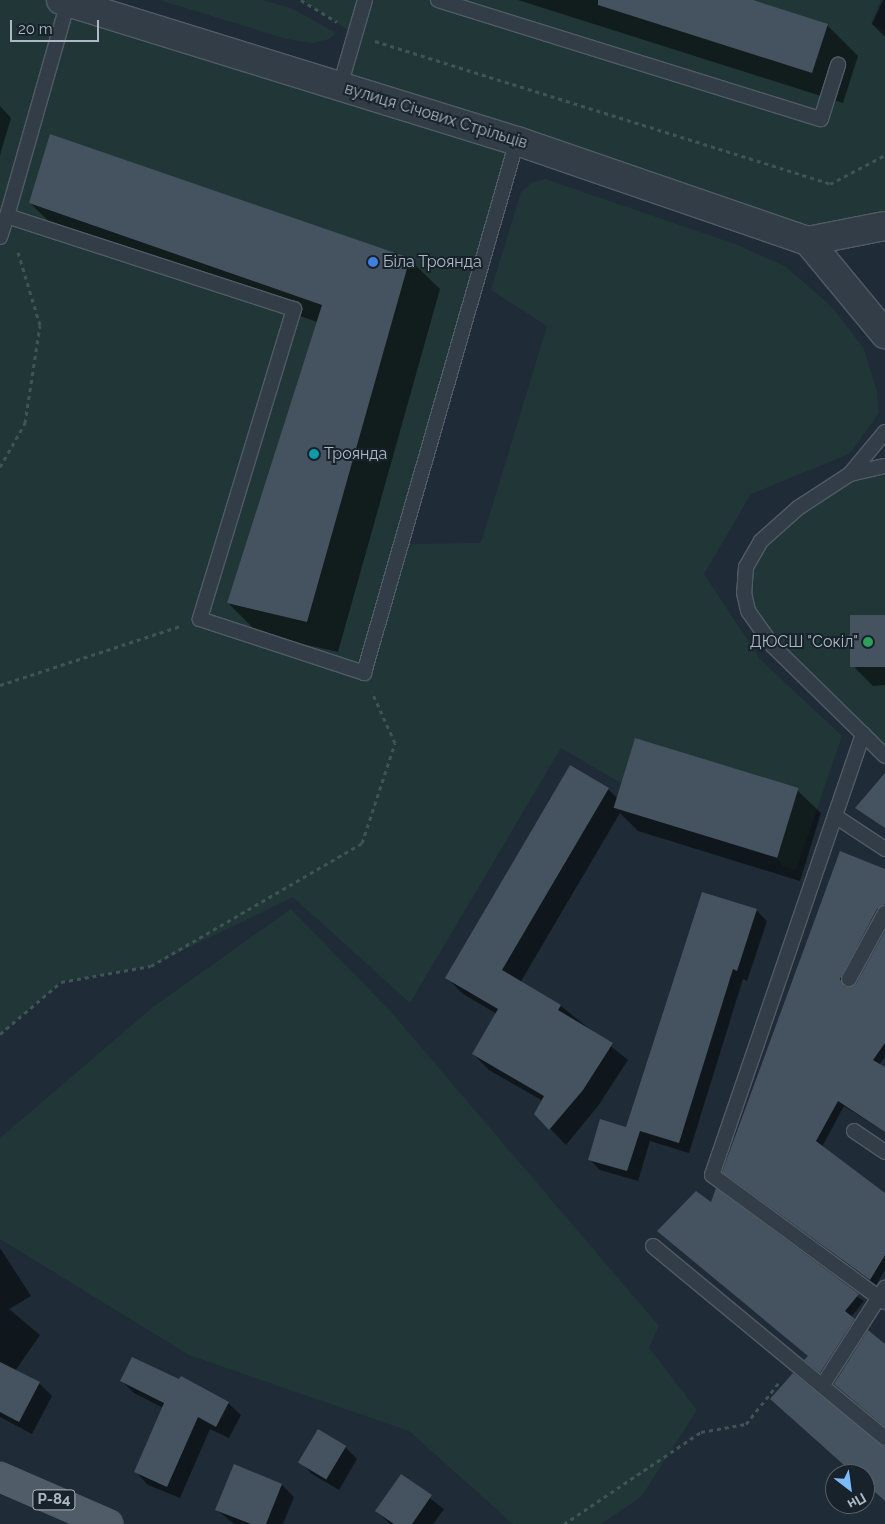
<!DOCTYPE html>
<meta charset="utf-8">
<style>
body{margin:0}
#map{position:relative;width:885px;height:1524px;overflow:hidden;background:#1f2b36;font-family:Raleway,sans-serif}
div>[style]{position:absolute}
.green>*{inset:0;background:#213737}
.shadow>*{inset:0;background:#0007}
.building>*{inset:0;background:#455360;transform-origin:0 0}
.path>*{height:3px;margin-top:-1.5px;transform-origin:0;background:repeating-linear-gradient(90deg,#3f5454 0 4px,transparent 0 8px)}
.roads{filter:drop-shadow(1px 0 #505b65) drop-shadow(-1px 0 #505b65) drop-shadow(0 1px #505b65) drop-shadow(0 -1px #505b65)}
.service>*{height:14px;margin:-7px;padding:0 7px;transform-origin:7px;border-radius:7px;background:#333d47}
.minor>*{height:28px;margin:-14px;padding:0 14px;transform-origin:14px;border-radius:14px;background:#333d47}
.primary>*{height:28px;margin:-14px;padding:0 14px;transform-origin:14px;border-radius:14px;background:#505c67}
.dots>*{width:14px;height:14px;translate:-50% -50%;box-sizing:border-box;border:2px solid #18222b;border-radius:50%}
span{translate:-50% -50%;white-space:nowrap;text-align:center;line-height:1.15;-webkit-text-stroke:4px #18222b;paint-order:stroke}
.shield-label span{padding:1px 4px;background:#18222b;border:1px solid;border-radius:4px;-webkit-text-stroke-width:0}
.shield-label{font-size:15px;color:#adb8c4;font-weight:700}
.street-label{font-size:16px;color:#adb8c4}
.poi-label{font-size:16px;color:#adb8c4}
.left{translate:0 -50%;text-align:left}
.right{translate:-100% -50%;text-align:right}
.north{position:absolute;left:825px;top:1464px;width:50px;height:50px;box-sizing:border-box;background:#18222b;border:1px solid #545e68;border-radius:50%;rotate:150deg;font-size:14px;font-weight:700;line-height:20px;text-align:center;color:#adb8c4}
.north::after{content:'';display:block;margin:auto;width:18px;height:22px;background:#7dbaf8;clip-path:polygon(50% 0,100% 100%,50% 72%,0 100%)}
.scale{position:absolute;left:10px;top:20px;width:89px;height:22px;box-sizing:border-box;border:2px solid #adb8c4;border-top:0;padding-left:6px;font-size:15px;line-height:18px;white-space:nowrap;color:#adb8c4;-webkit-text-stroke:4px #18222b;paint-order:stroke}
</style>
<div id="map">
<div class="green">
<i style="clip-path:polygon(evenodd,0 0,61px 0,340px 86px,366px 0,881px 0,871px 24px,885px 30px,885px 226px,808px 241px,516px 145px,401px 544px,481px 543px,547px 326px,491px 290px,521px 192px,531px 183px,545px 179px,735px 244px,785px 266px,833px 308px,864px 349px,877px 391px,879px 413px,849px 454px,751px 494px,704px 574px,760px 659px,842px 736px,796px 870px,783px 866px,776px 858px,798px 789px,635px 738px,621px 783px,561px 748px,410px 1003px,293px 897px,151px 966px,61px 982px,0 1034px,0 0,51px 135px,410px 258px,307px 622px,227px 603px,322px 305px,29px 203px,51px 135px)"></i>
<i style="clip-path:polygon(159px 0,263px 0,293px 9px,336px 33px,329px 39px,313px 43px,287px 39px)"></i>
<i style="clip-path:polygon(301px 0,365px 0,354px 34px)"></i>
<i style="clip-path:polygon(885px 476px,885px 756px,748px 611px,746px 567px,795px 510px,860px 477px)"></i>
<i style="clip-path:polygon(291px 909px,391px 1012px,659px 1326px,649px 1348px,697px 1410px,641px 1497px,601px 1524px,513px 1524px,409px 1431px,189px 1355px,0 1239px,0 1138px,153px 1007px)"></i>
</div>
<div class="shadow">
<i style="clip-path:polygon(518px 0,749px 0,827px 25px,858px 56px,843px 103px)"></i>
<i style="clip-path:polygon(883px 0,885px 0,885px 37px,872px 24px)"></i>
<i style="clip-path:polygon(0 106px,11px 118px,0 155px)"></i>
<i style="clip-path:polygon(30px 203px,409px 259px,440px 289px,338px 652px,259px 634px,228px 603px,317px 322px,61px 233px)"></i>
<i style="clip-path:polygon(885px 617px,885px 685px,873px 686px,855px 668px)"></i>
<i style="clip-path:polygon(608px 789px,617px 798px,797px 790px,821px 813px,800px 881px,638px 831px,620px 813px,520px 983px,561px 1006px,628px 1060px,598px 1106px,566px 1145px,535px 1113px,543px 1101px,489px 1070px,473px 1054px,497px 1014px,463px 994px,447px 978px)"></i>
<i style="clip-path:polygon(885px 870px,885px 914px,847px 981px,847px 988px,858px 984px,885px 934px,885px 1057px,879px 1065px,885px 1069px,885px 1132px,844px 1106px,822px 1147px,885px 1195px,885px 1270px,876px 1285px,730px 1178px)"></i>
<i style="clip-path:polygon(756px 910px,767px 921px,747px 981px,743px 979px,689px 1153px,650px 1141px,638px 1181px,600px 1170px,589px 1159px,627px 1129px)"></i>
<i style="clip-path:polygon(711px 1204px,864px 1301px,851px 1317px,860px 1326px,826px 1378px,812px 1365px,809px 1356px)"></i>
<i style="clip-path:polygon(0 1248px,31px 1296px,9px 1309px,40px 1335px,15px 1371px,39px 1383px,52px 1396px,32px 1434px,0 1417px)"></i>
<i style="clip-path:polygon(122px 1381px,180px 1381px,228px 1403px,241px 1415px,229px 1438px,210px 1429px,180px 1498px,148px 1485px,136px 1472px,163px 1408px,134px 1393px)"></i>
<i style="clip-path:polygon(345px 1447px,357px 1459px,339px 1490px,312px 1474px,300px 1461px)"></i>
<i style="clip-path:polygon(401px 1476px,444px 1509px,433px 1524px,390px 1524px,377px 1511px)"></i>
<i style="clip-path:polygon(282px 1485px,294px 1497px,283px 1524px,234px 1524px,217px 1510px)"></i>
</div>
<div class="building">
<i style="clip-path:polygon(598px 0,753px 0,828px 24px,812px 73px,598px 5px)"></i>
<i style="clip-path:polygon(50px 134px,410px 258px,307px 622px,227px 603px,322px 305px,29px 203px)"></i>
<i style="left:885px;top:615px;width:52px;height:35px;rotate:90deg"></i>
<i style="left:635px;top:738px;width:171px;height:73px;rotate:17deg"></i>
<i style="clip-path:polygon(570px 765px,609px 788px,502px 970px,561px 1005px,558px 1010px,613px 1043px,583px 1090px,549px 1130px,534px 1114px,544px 1096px,472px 1054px,498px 1009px,445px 978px)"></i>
<i style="clip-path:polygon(885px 773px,885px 828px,855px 808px)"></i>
<i style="clip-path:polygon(840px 851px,885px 869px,885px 904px,877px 909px,840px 979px,845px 987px,856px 984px,885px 931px,885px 1043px,873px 1060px,885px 1067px,885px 1132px,838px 1101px,816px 1141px,885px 1193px,885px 1255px,870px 1280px,722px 1172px)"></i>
<i style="clip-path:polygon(702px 892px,757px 909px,737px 971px,733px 969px,679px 1143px,640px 1131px,627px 1171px,588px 1160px,600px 1119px,626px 1127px)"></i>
<i style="clip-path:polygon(716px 1188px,859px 1294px,845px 1311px,855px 1319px,820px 1373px,804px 1360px,808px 1356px,657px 1231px,696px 1191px,711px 1202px)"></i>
<i style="clip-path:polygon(868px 1330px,885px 1344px,885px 1427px,834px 1384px)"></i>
<i style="clip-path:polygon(132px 1357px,179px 1379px,181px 1376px,229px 1402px,216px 1427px,198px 1417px,167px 1487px,134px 1472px,164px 1403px,120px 1381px)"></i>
<i style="clip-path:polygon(0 1362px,40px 1382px,19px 1422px,0 1412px)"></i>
<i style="clip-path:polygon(793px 1373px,885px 1447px,885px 1501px,865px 1483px,865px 1474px,854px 1474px,770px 1399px)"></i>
<i style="left:318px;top:1429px;width:33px;height:39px;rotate:31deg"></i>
<i style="clip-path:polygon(234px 1464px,282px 1484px,266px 1524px,251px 1524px,215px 1510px)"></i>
<i style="clip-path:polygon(401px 1474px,432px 1495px,412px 1524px,394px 1524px,375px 1511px)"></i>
</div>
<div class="path">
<i style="left:301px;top:0;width:42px;rotate:31.4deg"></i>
<i style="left:375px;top:41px;width:477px;rotate:17.4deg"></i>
<i style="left:830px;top:184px;width:62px;rotate:-27.8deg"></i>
<i style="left:0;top:467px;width:51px;rotate:-60.4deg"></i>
<i style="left:25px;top:423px;width:99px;rotate:-81.3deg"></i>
<i style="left:40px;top:325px;width:79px;rotate:-106.8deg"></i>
<i style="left:0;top:685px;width:189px;rotate:-18.1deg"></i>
<i style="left:0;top:1034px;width:80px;rotate:-40.4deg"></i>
<i style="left:61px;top:982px;width:91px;rotate:-10.1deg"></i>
<i style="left:151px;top:966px;width:244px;rotate:-30.2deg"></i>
<i style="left:362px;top:843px;width:105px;rotate:-71.7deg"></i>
<i style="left:395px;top:743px;width:56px;rotate:-114.3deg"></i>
<i style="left:564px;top:1524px;width:165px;rotate:-33.9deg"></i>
<i style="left:701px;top:1432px;width:46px;rotate:-10.1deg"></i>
<i style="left:746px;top:1424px;width:56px;rotate:-51.5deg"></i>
</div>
<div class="roads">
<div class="service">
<i style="left:438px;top:0;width:401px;rotate:17.3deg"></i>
<i style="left:821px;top:119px;width:57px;rotate:-72.5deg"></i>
<i style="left:68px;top:2px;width:223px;rotate:105.9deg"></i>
<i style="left:7px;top:216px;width:302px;rotate:18deg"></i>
<i style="left:294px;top:309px;width:324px;rotate:106.9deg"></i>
<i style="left:200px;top:619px;width:173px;rotate:18.2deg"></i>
<i style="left:364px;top:673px;width:554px;rotate:-73.96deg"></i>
<i style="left:340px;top:86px;width:90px;rotate:-73.8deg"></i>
<i style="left:0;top:237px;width:22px;rotate:-72deg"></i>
<i style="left:885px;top:432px;width:55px;rotate:129.8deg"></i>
<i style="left:850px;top:474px;width:62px;rotate:146.8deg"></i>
<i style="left:798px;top:508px;width:50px;rotate:138.3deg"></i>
<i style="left:761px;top:541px;width:30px;rotate:120deg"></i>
<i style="left:746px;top:567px;width:26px;rotate:94deg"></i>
<i style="left:744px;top:593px;width:18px;rotate:77deg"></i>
<i style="left:748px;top:611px;width:43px;rotate:54.5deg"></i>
<i style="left:773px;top:646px;width:126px;rotate:44.4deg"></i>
<i style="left:863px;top:734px;width:466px;rotate:108.9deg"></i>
<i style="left:712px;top:1175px;width:215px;rotate:36.3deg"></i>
<i style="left:850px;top:474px;width:36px;rotate:-13deg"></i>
<i style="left:863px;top:734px;width:31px;rotate:45deg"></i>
<i style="left:835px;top:816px;width:60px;rotate:33.4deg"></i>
<i style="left:849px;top:979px;width:75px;rotate:-61.4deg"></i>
<i style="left:854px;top:1131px;width:37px;rotate:34deg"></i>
<i style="left:653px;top:1246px;width:301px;rotate:39.6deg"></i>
<i style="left:822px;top:1386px;width:117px;rotate:-57.3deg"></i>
</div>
<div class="minor">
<i style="left:61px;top:0;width:477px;rotate:17.2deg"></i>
<i style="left:517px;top:141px;width:308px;rotate:19deg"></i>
<i style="left:808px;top:241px;width:78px;rotate:-11deg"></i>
<i style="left:808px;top:241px;width:121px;rotate:50.4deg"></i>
</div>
<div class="primary">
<i style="left:0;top:1477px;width:118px;rotate:23.5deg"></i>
</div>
</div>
<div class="dots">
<i style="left:373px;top:262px;background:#3f7fe0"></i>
<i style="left:314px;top:454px;background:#0f9aa8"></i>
<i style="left:868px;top:642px;background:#2e9e5b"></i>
</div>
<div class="shield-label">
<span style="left:54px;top:1500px">Р-84</span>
</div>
<div class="street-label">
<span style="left:436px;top:116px;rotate:17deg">вулиця Січових Стрільців</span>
</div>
<div class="poi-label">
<span class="left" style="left:383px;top:262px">Біла Троянда</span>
<span class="left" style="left:324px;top:454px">Троянда</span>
<span class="right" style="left:858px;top:642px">ДЮСШ "Сокіл"</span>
</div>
<div class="north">Пн</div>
<div class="scale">20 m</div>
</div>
